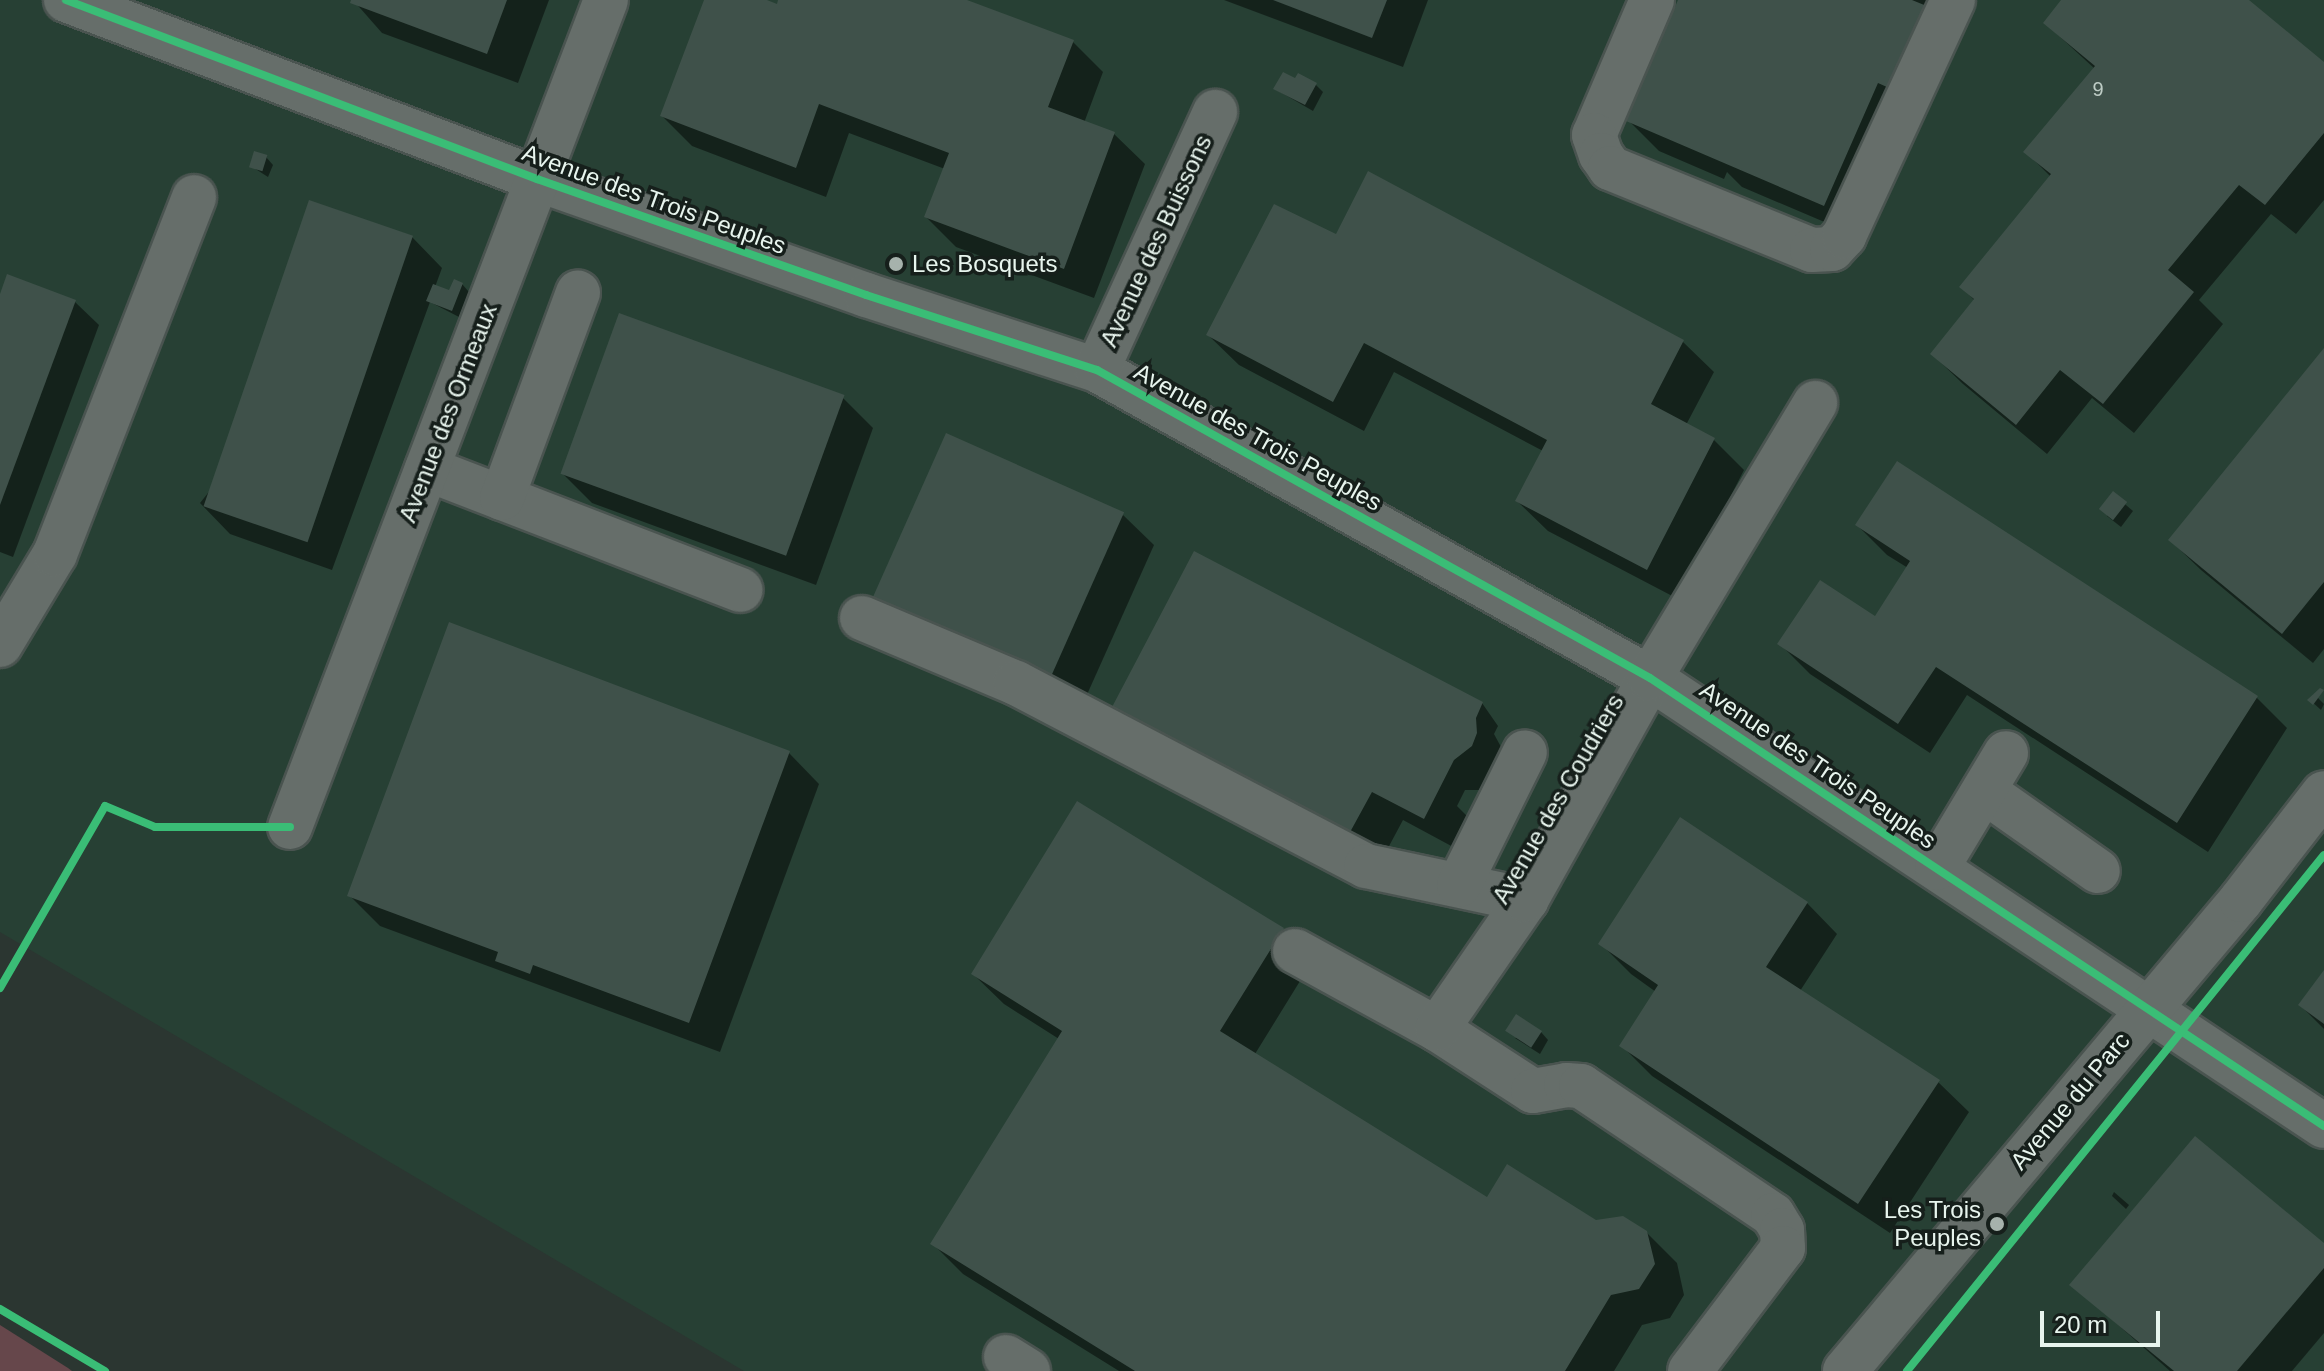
<!DOCTYPE html>
<style>
body{margin:0}
#map{position:relative;width:2324px;height:1371px;overflow:hidden;background:#2b3631;font-family:Arial,sans-serif}
div>[style]{position:absolute}
.built>*{inset:0;background:#274034}
.green>*{inset:0;background:#66474b}
.shadow>*{inset:0;background:#0007}
.building>*{inset:0;background:#3f514a;transform-origin:0 0}
.roads{filter:drop-shadow(2px 0 #4a5450) drop-shadow(-2px 0 #4a5450) drop-shadow(0 2px #4a5450) drop-shadow(0 -2px #4a5450)}
.minor>*{height:44px;margin:-22px;padding:0 22px;transform-origin:22px;border-radius:22px;background:#666e6a}
.cycleway>*{height:8px;margin:-4px;padding:0 4px;transform-origin:4px;border-radius:4px;background:#3abd76}
.dots>*{width:22px;height:22px;translate:-50% -50%;box-sizing:border-box;border:4px solid #161f1b;border-radius:50%}
span{translate:-50% -50%;white-space:nowrap;text-align:center;line-height:1.15;-webkit-text-stroke:7px #161f1b;paint-order:stroke}
.number-label{font-size:20px;color:#beccc5}
.number-label span{-webkit-text-stroke-width:0}
.street-label{font-size:24px;color:#e8f5ee}
.poi-label{font-size:24px;color:#e8f5ee}
.left{translate:0 -50%;text-align:left}
.right{translate:-100% -50%;text-align:right}
.scale{position:absolute;left:2040px;top:1311px;width:120px;height:36px;box-sizing:border-box;border:4px solid #e8f5ee;border-top:0;padding-left:10px;font-size:24px;line-height:28px;white-space:nowrap;color:#e8f5ee;-webkit-text-stroke:6px #161f1b;paint-order:stroke}
</style>
<div id="map">
<div class="built">
<i style="clip-path:polygon(0 0,2324px 0,2324px 1371px,744px 1371px,0 932px)"></i>
</div>
<div class="green">
<i style="clip-path:polygon(0 1325px,68px 1368px,72px 1371px,0 1371px)"></i>
</div>
<div class="shadow">
<i style="clip-path:polygon(353px 0,549px 0,518px 83px,382px 33px)"></i>
<i style="clip-path:polygon(706px 0,761px 0,778px 7px,780px 0,962px 0,1073px 42px,1103px 72px,1084px 123px,1114px 134px,1145px 164px,1094px 298px,956px 247px,926px 217px,945px 169px,849px 133px,826px 197px,692px 146px,662px 116px)"></i>
<i style="clip-path:polygon(1224px 0,1428px 0,1403px 67px)"></i>
<i style="clip-path:polygon(1680px 0,1957px 0,1855px 235px,1742px 187px,1727px 172px,1724px 179px,1659px 151px,1628px 120px)"></i>
<i style="clip-path:polygon(2064px 0,2246px 0,2324px 64px,2324px 200px,2296px 234px,2271px 214px,2199px 300px,2223px 324px,2134px 433px,2092px 398px,2047px 454px,1963px 384px,1932px 354px,1975px 301px,1962px 287px,2051px 177px,2026px 152px,2095px 69px,2045px 23px)"></i>
<i style="clip-path:polygon(1316px 85px,1323px 92px,1313px 111px,1275px 89px)"></i>
<i style="clip-path:polygon(266px 157px,273px 165px,268px 177px,251px 166px)"></i>
<i style="clip-path:polygon(1368px 174px,1683px 342px,1714px 372px,1686px 425px,1713px 439px,1744px 470px,1678px 599px,1548px 531px,1517px 501px,1543px 451px,1394px 372px,1364px 431px,1239px 365px,1208px 335px,1336px 237px)"></i>
<i style="clip-path:polygon(412px 237px,442px 268px,435px 287px,450px 293px,462px 284px,469px 292px,459px 317px,430px 302px,332px 570px,230px 534px,200px 503px)"></i>
<i style="clip-path:polygon(8px 277px,75px 302px,99px 325px,13px 557px,0 552px,0 300px)"></i>
<i style="clip-path:polygon(2324px 352px,2324px 649px,2313px 663px,2201px 570px,2170px 540px)"></i>
<i style="clip-path:polygon(843px 398px,873px 428px,816px 585px,592px 503px,562px 473px)"></i>
<i style="clip-path:polygon(2113px 494px,2133px 511px,2121px 527px,2107px 516px)"></i>
<i style="clip-path:polygon(1123px 515px,1154px 545px,1081px 708px,905px 629px)"></i>
<i style="clip-path:polygon(1857px 525px,2257px 698px,2287px 728px,2208px 852px,1967px 695px,1930px 753px,1810px 674px,1780px 644px,1876px 619px,1908px 568px,1887px 555px)"></i>
<i style="clip-path:polygon(2314px 694px,2324px 704px,2321px 710px,2310px 700px)"></i>
<i style="clip-path:polygon(1482px 703px,1498px 726px,1494px 734px,1507px 758px,1485px 790px,1465px 790px,1457px 806px,1470px 819px,1455px 848px,1403px 820px,1380px 863px,1143px 739px)"></i>
<i style="clip-path:polygon(789px 753px,819px 784px,720px 1052px,380px 926px,349px 895px)"></i>
<i style="clip-path:polygon(1807px 903px,1837px 934px,1800px 991px,1938px 1082px,1969px 1112px,1890px 1233px,1652px 1076px,1621px 1045px,1656px 992px,1631px 974px,1601px 944px)"></i>
<i style="clip-path:polygon(1282px 929px,1313px 960px,1255px 1054px,1488px 1200px,1646px 1232px,1677px 1263px,1684px 1295px,1670px 1318px,1642px 1325px,1614px 1371px,1119px 1371px,963px 1274px,933px 1244px,1059px 1039px,1004px 1004px,973px 974px)"></i>
<i style="clip-path:polygon(2324px 973px,2324px 1029px,2300px 1005px)"></i>
<i style="clip-path:polygon(1541px 1032px,1548px 1040px,1540px 1054px,1515px 1038px)"></i>
<i style="clip-path:polygon(2114px 1192px,2129px 1205px,2126px 1209px,2112px 1196px)"></i>
<i style="clip-path:polygon(2324px 1246px,2324px 1333px,2292px 1371px,2170px 1371px,2072px 1284px)"></i>
</div>
<div class="building">
<i style="clip-path:polygon(351px 0,507px 0,487px 54px,350px 3px)"></i>
<i style="clip-path:polygon(704px 0,767px 0,777px 4px,778px 0,967px 0,1074px 40px,1048px 107px,1115px 132px,1064px 269px,924px 217px,949px 153px,819px 104px,796px 168px,660px 116px)"></i>
<i style="clip-path:polygon(1273px 0,1387px 0,1372px 38px)"></i>
<i style="clip-path:polygon(1678px 0,1912px 0,1934px 9px,1898px 92px,1878px 83px,1824px 206px,1626px 121px)"></i>
<i style="clip-path:polygon(2061px 0,2249px 0,2324px 62px,2324px 133px,2265px 205px,2239px 185px,2168px 270px,2194px 292px,2103px 404px,2060px 370px,2016px 425px,1930px 354px,1974px 299px,1959px 287px,2051px 174px,2023px 152px,2095px 66px,2043px 23px)"></i>
<i style="clip-path:polygon(1283px 72px,1295px 78px,1298px 73px,1317px 83px,1305px 105px,1273px 89px)"></i>
<i style="left:254px;top:151px;width:14px;height:17px;rotate:17deg"></i>
<i style="clip-path:polygon(1368px 171px,1684px 340px,1651px 404px,1715px 438px,1647px 570px,1515px 501px,1547px 440px,1364px 343px,1333px 402px,1206px 335px,1274px 204px,1336px 234px)"></i>
<i style="left:309px;top:200px;width:110px;height:324px;rotate:19deg"></i>
<i style="clip-path:polygon(7px 274px,76px 300px,0 505px,0 294px)"></i>
<i style="clip-path:polygon(454px 279px,463px 283px,452px 311px,426px 301px,433px 284px,449px 290px)"></i>
<i style="left:619px;top:313px;width:240px;height:171px;rotate:20deg"></i>
<i style="clip-path:polygon(2324px 348px,2324px 582px,2282px 634px,2168px 540px)"></i>
<i style="left:946px;top:433px;width:195px;height:182px;rotate:24deg"></i>
<i style="clip-path:polygon(1897px 461px,2258px 696px,2177px 823px,1936px 667px,1898px 724px,1777px 644px,1820px 580px,1875px 616px,1910px 561px,1855px 525px)"></i>
<i style="left:2113px;top:491px;width:18px;height:23px;rotate:38deg"></i>
<i style="clip-path:polygon(1194px 551px,1483px 702px,1476px 718px,1477px 733px,1472px 746px,1454px 760px,1424px 819px,1372px 792px,1349px 834px,1111px 709px)"></i>
<i style="clip-path:polygon(449px 622px,790px 751px,689px 1023px,533px 965px,530px 974px,495px 961px,498px 952px,347px 896px)"></i>
<i style="clip-path:polygon(2320px 688px,2324px 690px,2313px 705px,2307px 700px)"></i>
<i style="clip-path:polygon(1077px 801px,1284px 928px,1220px 1031px,1487px 1197px,1507px 1164px,1596px 1220px,1623px 1216px,1647px 1231px,1655px 1264px,1639px 1289px,1611px 1295px,1565px 1371px,1135px 1371px,930px 1244px,1062px 1031px,971px 974px)"></i>
<i style="clip-path:polygon(1680px 817px,1808px 902px,1766px 967px,1940px 1080px,1858px 1204px,1619px 1046px,1658px 985px,1598px 944px)"></i>
<i style="clip-path:polygon(2324px 970px,2324px 1024px,2298px 1005px)"></i>
<i style="left:1516px;top:1014px;width:31px;height:20px;rotate:33deg"></i>
<i style="clip-path:polygon(2195px 1136px,2324px 1243px,2324px 1268px,2237px 1371px,2174px 1371px,2069px 1285px)"></i>
</div>
<div class="roads">
<div class="minor">
<i style="left:66px;top:0;width:504px;rotate:20.81deg"></i>
<i style="left:537px;top:179px;width:349px;rotate:19.4deg"></i>
<i style="left:866px;top:295px;width:243px;rotate:18deg"></i>
<i style="left:1097px;top:370px;width:633px;rotate:29.12deg"></i>
<i style="left:1650px;top:678px;width:809px;rotate:33.61deg"></i>
<i style="left:1652px;top:0;width:147px;rotate:113.2deg"></i>
<i style="left:1594px;top:135px;width:21px;rotate:71deg"></i>
<i style="left:1601px;top:155px;width:16px;rotate:55deg"></i>
<i style="left:1610px;top:168px;width:218px;rotate:22.1deg"></i>
<i style="left:1812px;top:250px;width:20px;rotate:-3deg"></i>
<i style="left:1832px;top:249px;width:18px;rotate:-47deg"></i>
<i style="left:1844px;top:236px;width:260px;rotate:-65.2deg"></i>
<i style="left:1097px;top:370px;width:284px;rotate:-65.4deg"></i>
<i style="left:427px;top:469px;width:336px;rotate:21.1deg"></i>
<i style="left:502px;top:498px;width:219px;rotate:-69.7deg"></i>
<i style="left:862px;top:618px;width:167px;rotate:22.9deg"></i>
<i style="left:1016px;top:683px;width:395px;rotate:27.6deg"></i>
<i style="left:1366px;top:866px;width:164px;rotate:12deg"></i>
<i style="left:0;top:645px;width:106px;rotate:-58.9deg"></i>
<i style="left:55px;top:554px;width:383px;rotate:-68.7deg"></i>
<i style="left:1984px;top:791px;width:139px;rotate:35.1deg"></i>
<i style="left:290px;top:827px;width:885px;rotate:-69.09deg"></i>
<i style="left:1937px;top:868px;width:134px;rotate:-59deg"></i>
<i style="left:1459px;top:885px;width:148px;rotate:-63.6deg"></i>
<i style="left:1295px;top:951px;width:162px;rotate:28.8deg"></i>
<i style="left:1437px;top:1029px;width:114px;rotate:32.9deg"></i>
<i style="left:1533px;top:1091px;width:34px;rotate:-10deg"></i>
<i style="left:1566px;top:1085px;width:15px;rotate:4deg"></i>
<i style="left:1581px;top:1086px;width:231px;rotate:33.9deg"></i>
<i style="left:1773px;top:1215px;width:17px;rotate:59deg"></i>
<i style="left:1782px;top:1230px;width:18px;rotate:87deg"></i>
<i style="left:1783px;top:1248px;width:154px;rotate:127.1deg"></i>
<i style="left:1437px;top:1029px;width:157px;rotate:-55.4deg"></i>
<i style="left:1526px;top:900px;width:254px;rotate:-60.8deg"></i>
<i style="left:1650px;top:678px;width:321px;rotate:-59deg"></i>
<i style="left:1006px;top:1357px;width:26px;rotate:32deg"></i>
<i style="left:1845px;top:1371px;width:615px;rotate:-49.94deg"></i>
<i style="left:2241px;top:900px;width:135px;rotate:-52.2deg"></i>
</div>
</div>
<div class="cycleway">
<i style="left:66px;top:0;width:504px;rotate:20.81deg"></i>
<i style="left:537px;top:179px;width:349px;rotate:19.4deg"></i>
<i style="left:866px;top:295px;width:243px;rotate:18deg"></i>
<i style="left:1097px;top:370px;width:633px;rotate:29.12deg"></i>
<i style="left:1650px;top:678px;width:809px;rotate:33.61deg"></i>
<i style="left:0;top:988px;width:210px;rotate:-60deg"></i>
<i style="left:105px;top:806px;width:54px;rotate:22.8deg"></i>
<i style="left:155px;top:827px;width:135px"></i>
<i style="left:0;top:1309px;width:122px;rotate:30.6deg"></i>
<i style="left:1907px;top:1371px;width:663px;rotate:-51.06deg"></i>
</div>
<div class="dots">
<i style="left:896px;top:264px;background:#a6b2ac"></i>
<i style="left:1997px;top:1224px;background:#a6b2ac"></i>
</div>
<div class="number-label">
<span style="left:2098px;top:89px">9</span>
</div>
<div class="street-label">
<span style="left:654px;top:199px;rotate:20deg">Avenue des Trois Peuples</span>
<span style="left:1156px;top:241px;rotate:-65deg">Avenue des Buissons</span>
<span style="left:448px;top:413px;rotate:-69deg">Avenue des Ormeaux</span>
<span style="left:1258px;top:437px;rotate:29deg">Avenue des Trois Peuples</span>
<span style="left:1818px;top:765px;rotate:34deg">Avenue des Trois Peuples</span>
<span style="left:1558px;top:799px;rotate:-60deg">Avenue des Coudriers</span>
<span style="left:2070px;top:1101px;rotate:-50deg">Avenue du Parc</span>
</div>
<div class="poi-label">
<span class="left" style="left:912px;top:264px">Les Bosquets</span>
<span class="right" style="left:1981px;top:1224px">Les Trois<br>Peuples</span>
</div>
<div class="scale">20 m</div>
</div>
